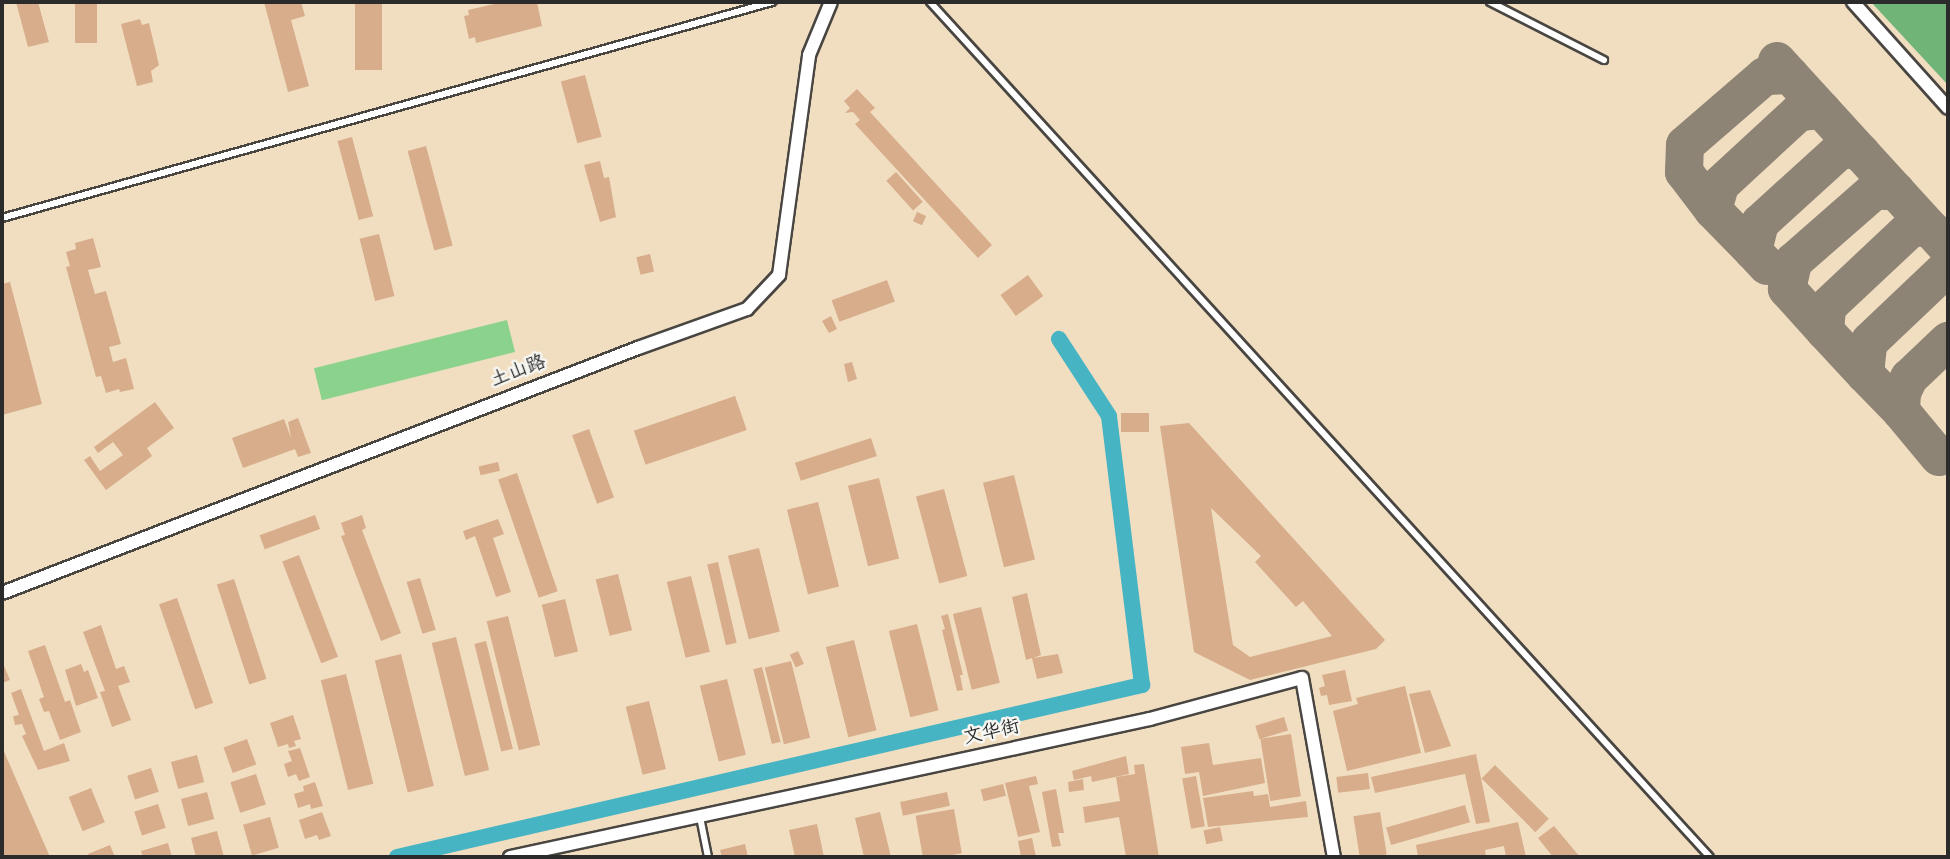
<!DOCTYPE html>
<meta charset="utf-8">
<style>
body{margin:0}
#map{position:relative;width:1950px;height:859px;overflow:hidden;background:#f1dec1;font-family:"Gochi Hand","LXGW WenKai TC",sans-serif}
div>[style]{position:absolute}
.green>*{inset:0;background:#8bd28d;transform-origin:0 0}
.forest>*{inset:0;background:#70b478}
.canal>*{height:16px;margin:-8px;padding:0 8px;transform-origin:8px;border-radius:8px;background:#47b4c3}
.taxiway>*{height:38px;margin:-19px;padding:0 19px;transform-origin:19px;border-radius:19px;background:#8e8476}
.building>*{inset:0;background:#d7ad8b;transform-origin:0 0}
.roads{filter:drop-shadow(2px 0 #494642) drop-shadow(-2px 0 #494642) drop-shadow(0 2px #494642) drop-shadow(0 -2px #494642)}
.lane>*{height:6px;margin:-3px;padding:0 3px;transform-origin:3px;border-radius:3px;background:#fff}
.street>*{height:12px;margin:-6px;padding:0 6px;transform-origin:6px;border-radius:6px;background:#fff}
span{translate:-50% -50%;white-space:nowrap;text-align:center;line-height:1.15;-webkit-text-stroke:5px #f6f6f2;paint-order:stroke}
.street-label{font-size:19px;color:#2b2b2b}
.frame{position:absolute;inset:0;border:4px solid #2b2b2b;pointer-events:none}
</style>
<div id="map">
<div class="green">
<i style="left:507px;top:320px;width:33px;height:199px;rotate:76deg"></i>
</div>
<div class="forest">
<i style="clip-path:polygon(1871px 2px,1948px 2px,1948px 85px)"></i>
</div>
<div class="canal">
<i style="left:397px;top:857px;width:765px;rotate:-13deg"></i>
<i style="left:1142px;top:685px;width:271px;rotate:-97deg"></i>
<i style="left:1109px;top:416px;width:92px;rotate:-123deg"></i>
</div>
<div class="taxiway">
<i style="left:1777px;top:61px;width:253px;rotate:47.6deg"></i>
<i style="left:1713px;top:210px;width:48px;rotate:-127.3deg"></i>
<i style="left:1684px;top:172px;width:27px;rotate:-88deg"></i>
<i style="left:1685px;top:145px;width:106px;rotate:-40.8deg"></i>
<i style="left:1765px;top:76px;width:25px;rotate:-2deg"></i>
<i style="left:1753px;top:251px;width:57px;rotate:-134.3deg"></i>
<i style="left:1713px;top:210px;width:26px;rotate:-74deg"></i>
<i style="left:1720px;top:185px;width:108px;rotate:-42.7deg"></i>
<i style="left:1799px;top:112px;width:23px;rotate:-5deg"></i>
<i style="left:1767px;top:266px;width:21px;rotate:-133deg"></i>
<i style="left:1753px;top:251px;width:29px;rotate:-76deg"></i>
<i style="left:1760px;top:223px;width:107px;rotate:-42.3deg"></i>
<i style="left:1839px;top:151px;width:11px;rotate:-10deg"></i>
<i style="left:1850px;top:149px;width:12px;rotate:20deg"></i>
<i style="left:1825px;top:331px;width:57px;rotate:-132.1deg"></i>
<i style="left:1787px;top:289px;width:28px;rotate:-77deg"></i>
<i style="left:1793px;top:262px;width:108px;rotate:-41.2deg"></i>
<i style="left:1874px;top:191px;width:22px"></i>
<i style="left:1865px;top:374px;width:59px;rotate:-132.9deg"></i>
<i style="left:1825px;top:331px;width:24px;rotate:-85deg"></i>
<i style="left:1827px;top:307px;width:114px;rotate:-43.2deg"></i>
<i style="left:1910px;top:229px;width:11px;rotate:-10deg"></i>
<i style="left:1921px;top:227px;width:11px;rotate:15deg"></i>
<i style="left:1901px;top:411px;width:52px;rotate:-134.2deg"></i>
<i style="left:1865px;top:374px;width:28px;rotate:-84deg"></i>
<i style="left:1868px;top:346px;width:5px;rotate:-68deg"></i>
<i style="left:1870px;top:341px;width:108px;rotate:-43.5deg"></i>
<i style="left:1939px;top:457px;width:60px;rotate:-129.6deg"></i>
<i style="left:1901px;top:411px;width:18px;rotate:-87deg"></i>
<i style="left:1902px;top:393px;width:17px;rotate:-65deg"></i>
<i style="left:1909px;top:378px;width:54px;rotate:-43.5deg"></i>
</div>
<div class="building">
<i style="clip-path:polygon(16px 2px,38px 2px,49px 42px,28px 47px)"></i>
<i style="left:75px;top:2px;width:22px;height:41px"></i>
<i style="clip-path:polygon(264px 2px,301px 2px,305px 16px,291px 20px,309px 86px,288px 92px)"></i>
<i style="left:355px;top:2px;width:27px;height:68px"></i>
<i style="clip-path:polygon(503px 2px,537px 2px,542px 26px,476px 43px,475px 37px,469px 39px,464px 16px,469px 15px,468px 10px)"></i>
<i style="clip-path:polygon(140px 19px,142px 25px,149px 23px,159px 65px,151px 71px,153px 82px,137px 86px,121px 24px)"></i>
<i style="left:585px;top:75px;width:64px;height:25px;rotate:75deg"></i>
<i style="clip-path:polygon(857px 89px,875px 108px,870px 112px,992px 245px,978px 258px,855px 124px,860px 120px,853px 112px,845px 113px,850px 108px,844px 101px)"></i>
<i style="left:352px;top:137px;width:82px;height:15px;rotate:75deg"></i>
<i style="left:426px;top:146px;width:103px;height:19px;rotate:75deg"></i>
<i style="clip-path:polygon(600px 161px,604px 178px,609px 177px,616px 217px,600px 222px,584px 165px)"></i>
<i style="left:896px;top:172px;width:40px;height:13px;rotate:48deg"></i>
<i style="left:917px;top:212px;width:10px;height:10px;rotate:24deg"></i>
<i style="left:379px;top:234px;width:64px;height:20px;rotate:76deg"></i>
<i style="clip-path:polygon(93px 238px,101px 267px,88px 270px,95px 294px,106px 291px,121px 344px,109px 347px,113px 362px,126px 358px,134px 389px,120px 392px,119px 389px,106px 393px,101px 376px,96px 377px,66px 267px,70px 266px,66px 252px,76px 249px,75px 243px)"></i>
<i style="left:650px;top:254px;width:18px;height:14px;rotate:77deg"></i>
<i style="left:1028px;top:275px;width:26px;height:34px;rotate:54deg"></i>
<i style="left:887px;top:280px;width:23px;height:59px;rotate:70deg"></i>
<i style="clip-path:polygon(10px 282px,42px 404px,2px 415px,2px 284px)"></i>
<i style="clip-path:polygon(831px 316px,837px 329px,829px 333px,822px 321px)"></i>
<i style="clip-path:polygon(852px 362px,857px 379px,848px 382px,844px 364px)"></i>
<i style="left:735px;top:396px;width:36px;height:107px;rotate:71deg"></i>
<i style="clip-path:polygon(155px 402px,174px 428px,147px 448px,152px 456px,106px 490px,84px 460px,90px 456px,100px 471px,123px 455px,113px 442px,98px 453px,94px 447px)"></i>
<i style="left:1121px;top:413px;width:28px;height:19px"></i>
<i style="clip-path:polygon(298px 418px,311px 453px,298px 457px,295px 449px,243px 468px,232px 438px,284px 419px,291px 438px,288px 422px)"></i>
<i style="clip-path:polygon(evenodd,1189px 423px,1385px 640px,1376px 649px,1250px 680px,1194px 652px,1160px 426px,1189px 423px,1211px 508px,1261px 556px,1255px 562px,1296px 607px,1303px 601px,1332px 636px,1250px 657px,1233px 645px,1211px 508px)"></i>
<i style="left:589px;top:429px;width:73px;height:18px;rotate:70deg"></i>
<i style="left:871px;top:438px;width:19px;height:80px;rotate:72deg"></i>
<i style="left:498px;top:462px;width:9px;height:20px;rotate:77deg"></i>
<i style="left:517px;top:473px;width:125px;height:20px;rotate:71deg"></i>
<i style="left:1014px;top:475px;width:87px;height:32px;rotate:76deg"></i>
<i style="left:879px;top:478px;width:83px;height:32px;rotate:76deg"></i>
<i style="left:944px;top:489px;width:90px;height:29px;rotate:75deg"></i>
<i style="left:818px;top:502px;width:87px;height:32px;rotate:76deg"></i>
<i style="left:315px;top:515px;width:15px;height:59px;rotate:70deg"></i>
<i style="clip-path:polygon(362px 515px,366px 528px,362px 530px,401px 633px,381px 641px,341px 536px,345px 535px,341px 523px)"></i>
<i style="clip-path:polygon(498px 519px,504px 534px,493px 538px,511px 592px,496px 597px,475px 536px,466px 540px,463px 531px)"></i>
<i style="left:759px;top:548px;width:86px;height:32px;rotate:76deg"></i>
<i style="left:299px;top:555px;width:109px;height:18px;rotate:69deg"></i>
<i style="left:718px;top:562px;width:83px;height:11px;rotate:77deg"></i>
<i style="left:618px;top:574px;width:58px;height:23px;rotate:76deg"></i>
<i style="left:691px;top:576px;width:78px;height:25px;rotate:76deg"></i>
<i style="left:420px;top:578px;width:54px;height:14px;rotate:73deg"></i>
<i style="left:234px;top:579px;width:105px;height:18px;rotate:72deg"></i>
<i style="clip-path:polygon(1027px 593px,1041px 655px,1033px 658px,1058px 654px,1063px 673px,1037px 679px,1032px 658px,1026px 660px,1012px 597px)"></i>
<i style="left:177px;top:598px;width:111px;height:19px;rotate:71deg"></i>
<i style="left:565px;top:599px;width:54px;height:24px;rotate:76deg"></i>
<i style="left:981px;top:607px;width:78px;height:29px;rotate:76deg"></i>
<i style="clip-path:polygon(948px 614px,963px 675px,960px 675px,963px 690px,957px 691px,942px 630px,945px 629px,941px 616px)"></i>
<i style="left:508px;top:616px;width:133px;height:22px;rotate:76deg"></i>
<i style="left:917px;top:624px;width:89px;height:29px;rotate:76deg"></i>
<i style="clip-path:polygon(101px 625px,116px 669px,124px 666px,130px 682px,118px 686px,131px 720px,112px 727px,100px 692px,105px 691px,83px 632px)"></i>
<i style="left:456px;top:637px;width:137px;height:25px;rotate:76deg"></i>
<i style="left:854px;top:640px;width:93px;height:29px;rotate:76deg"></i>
<i style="left:486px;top:641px;width:111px;height:12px;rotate:76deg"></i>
<i style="clip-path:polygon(45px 645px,65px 702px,70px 700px,81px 732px,60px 740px,49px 711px,44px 712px,39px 699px,44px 697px,28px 651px)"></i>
<i style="left:798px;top:651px;width:14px;height:9px;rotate:65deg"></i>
<i style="left:401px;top:654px;width:136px;height:27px;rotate:76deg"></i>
<i style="clip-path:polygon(2px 661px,10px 680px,2px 683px)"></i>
<i style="left:791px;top:661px;width:79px;height:27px;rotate:76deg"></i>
<i style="clip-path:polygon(81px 664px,84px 672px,88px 670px,98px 698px,76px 706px,65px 670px)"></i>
<i style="left:762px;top:667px;width:77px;height:9px;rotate:76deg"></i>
<i style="clip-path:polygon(1345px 670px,1352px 701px,1329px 705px,1327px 695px,1321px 696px,1319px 688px,1325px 686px,1322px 675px)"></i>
<i style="left:346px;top:674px;width:113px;height:26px;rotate:76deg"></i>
<i style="left:727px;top:679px;width:78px;height:28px;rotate:76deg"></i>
<i style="clip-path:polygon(1405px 686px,1421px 753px,1347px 771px,1333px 711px,1358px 704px,1356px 698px)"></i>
<i style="clip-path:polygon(21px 689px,44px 751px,64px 743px,70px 761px,38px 770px,22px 736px,26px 734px,22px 724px,15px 725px,13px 716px,19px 715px,11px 693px)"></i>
<i style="clip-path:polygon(1430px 690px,1451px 746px,1425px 753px,1409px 694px)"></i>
<i style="left:649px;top:701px;width:70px;height:24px;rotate:76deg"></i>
<i style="clip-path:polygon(293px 715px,301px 739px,294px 741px,296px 746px,289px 748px,288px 744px,278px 747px,270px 723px)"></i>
<i style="left:1284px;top:717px;width:14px;height:30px;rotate:73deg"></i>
<i style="left:1291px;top:734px;width:63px;height:31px;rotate:81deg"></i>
<i style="left:247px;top:739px;width:27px;height:25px;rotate:70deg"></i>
<i style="clip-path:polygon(1209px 743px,1213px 765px,1261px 758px,1265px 783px,1203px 796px,1199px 772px,1185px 774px,1181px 747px)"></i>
<i style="clip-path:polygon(2px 747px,50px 857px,2px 857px)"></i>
<i style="clip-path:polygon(300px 748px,310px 777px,299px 781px,296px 774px,288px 777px,284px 764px,292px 761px,288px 751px)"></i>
<i style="clip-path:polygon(1476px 754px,1490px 822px,1476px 824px,1465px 774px,1375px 793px,1371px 777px)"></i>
<i style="left:197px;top:755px;width:28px;height:27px;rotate:75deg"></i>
<i style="clip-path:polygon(1126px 756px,1129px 774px,1092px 782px,1091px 776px,1074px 780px,1072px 771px)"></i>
<i style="clip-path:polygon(1144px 764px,1159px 857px,1126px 857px,1119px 817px,1085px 823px,1083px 807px,1120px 801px,1116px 777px,1135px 774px,1134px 765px)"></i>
<i style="left:1495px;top:765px;width:76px;height:19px;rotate:45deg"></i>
<i style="left:151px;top:768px;width:25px;height:25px;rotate:72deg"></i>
<i style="left:1368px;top:773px;width:16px;height:32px;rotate:83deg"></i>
<i style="left:256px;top:774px;width:32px;height:27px;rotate:72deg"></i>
<i style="clip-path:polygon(1036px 776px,1038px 784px,1029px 786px,1040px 832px,1018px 837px,1005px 783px)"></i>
<i style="left:1196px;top:776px;width:51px;height:14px;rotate:80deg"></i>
<i style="clip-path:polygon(1083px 779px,1084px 790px,1069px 792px,1068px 782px)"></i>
<i style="clip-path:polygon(315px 782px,323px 806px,311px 809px,310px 804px,298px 808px,294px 794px,304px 791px,303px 786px)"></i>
<i style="left:1003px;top:784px;width:12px;height:23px;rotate:76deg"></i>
<i style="left:91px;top:788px;width:37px;height:24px;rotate:68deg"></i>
<i style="clip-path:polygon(1056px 789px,1064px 833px,1058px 833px,1061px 846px,1052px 847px,1042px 792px)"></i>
<i style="clip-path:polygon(1253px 791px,1254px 796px,1268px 794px,1270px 807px,1306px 801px,1308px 817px,1208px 827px,1203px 798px)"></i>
<i style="left:207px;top:792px;width:28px;height:27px;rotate:75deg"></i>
<i style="left:947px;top:792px;width:14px;height:48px;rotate:78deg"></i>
<i style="left:158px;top:804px;width:25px;height:25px;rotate:72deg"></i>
<i style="left:1465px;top:805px;width:18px;height:82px;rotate:74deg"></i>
<i style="left:954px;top:809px;width:45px;height:39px;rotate:80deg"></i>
<i style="clip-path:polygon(322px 812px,331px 836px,319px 840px,317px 835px,305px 839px,299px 820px)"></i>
<i style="clip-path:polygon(880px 812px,891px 857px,864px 857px,855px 818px)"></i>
<i style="left:1380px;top:812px;width:43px;height:27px;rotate:81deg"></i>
<i style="left:270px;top:817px;width:32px;height:28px;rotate:74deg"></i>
<i style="clip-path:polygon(1518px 822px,1526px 857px,1506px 857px,1504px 846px,1485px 850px,1486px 857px,1418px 857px,1416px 845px)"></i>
<i style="clip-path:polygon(817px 824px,824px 857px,795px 857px,789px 830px)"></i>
<i style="clip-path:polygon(1554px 826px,1580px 857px,1553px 857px,1538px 838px)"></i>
<i style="left:1220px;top:827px;width:14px;height:17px;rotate:78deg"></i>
<i style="clip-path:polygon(217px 831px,224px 857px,196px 857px,191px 838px)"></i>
<i style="clip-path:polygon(1032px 838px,1036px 857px,1021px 857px,1018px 841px)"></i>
<i style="clip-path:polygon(168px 843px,172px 857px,143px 857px,141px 851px)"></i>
<i style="clip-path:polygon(745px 844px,748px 857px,722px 857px,720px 850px)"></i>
<i style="clip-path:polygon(110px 845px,115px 857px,89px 857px,88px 854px)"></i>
</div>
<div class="roads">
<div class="lane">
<i style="left:930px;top:2px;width:1157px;rotate:47.63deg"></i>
<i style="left:1490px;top:2px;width:128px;rotate:27deg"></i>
<i style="left:2px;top:218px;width:800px;rotate:-15.67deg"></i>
<i style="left:700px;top:817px;width:41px;rotate:78.7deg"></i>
</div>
<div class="street">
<i style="left:1853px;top:2px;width:142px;rotate:48.1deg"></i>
<i style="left:2px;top:593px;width:682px;rotate:-21.07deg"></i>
<i style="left:638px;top:348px;width:116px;rotate:-19.7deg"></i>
<i style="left:747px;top:309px;width:47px;rotate:-46.7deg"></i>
<i style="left:779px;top:275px;width:222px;rotate:-82.2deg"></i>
<i style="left:809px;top:55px;width:57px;rotate:-67.5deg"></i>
<i style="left:510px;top:857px;width:655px;rotate:-12.17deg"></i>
<i style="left:1150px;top:719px;width:157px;rotate:-15.1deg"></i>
<i style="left:1302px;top:678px;width:182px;rotate:79.9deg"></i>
</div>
</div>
<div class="street-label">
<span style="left:519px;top:373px;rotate:-21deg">土山路</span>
<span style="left:992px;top:734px;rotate:-12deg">文华街</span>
</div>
<div class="frame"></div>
</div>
